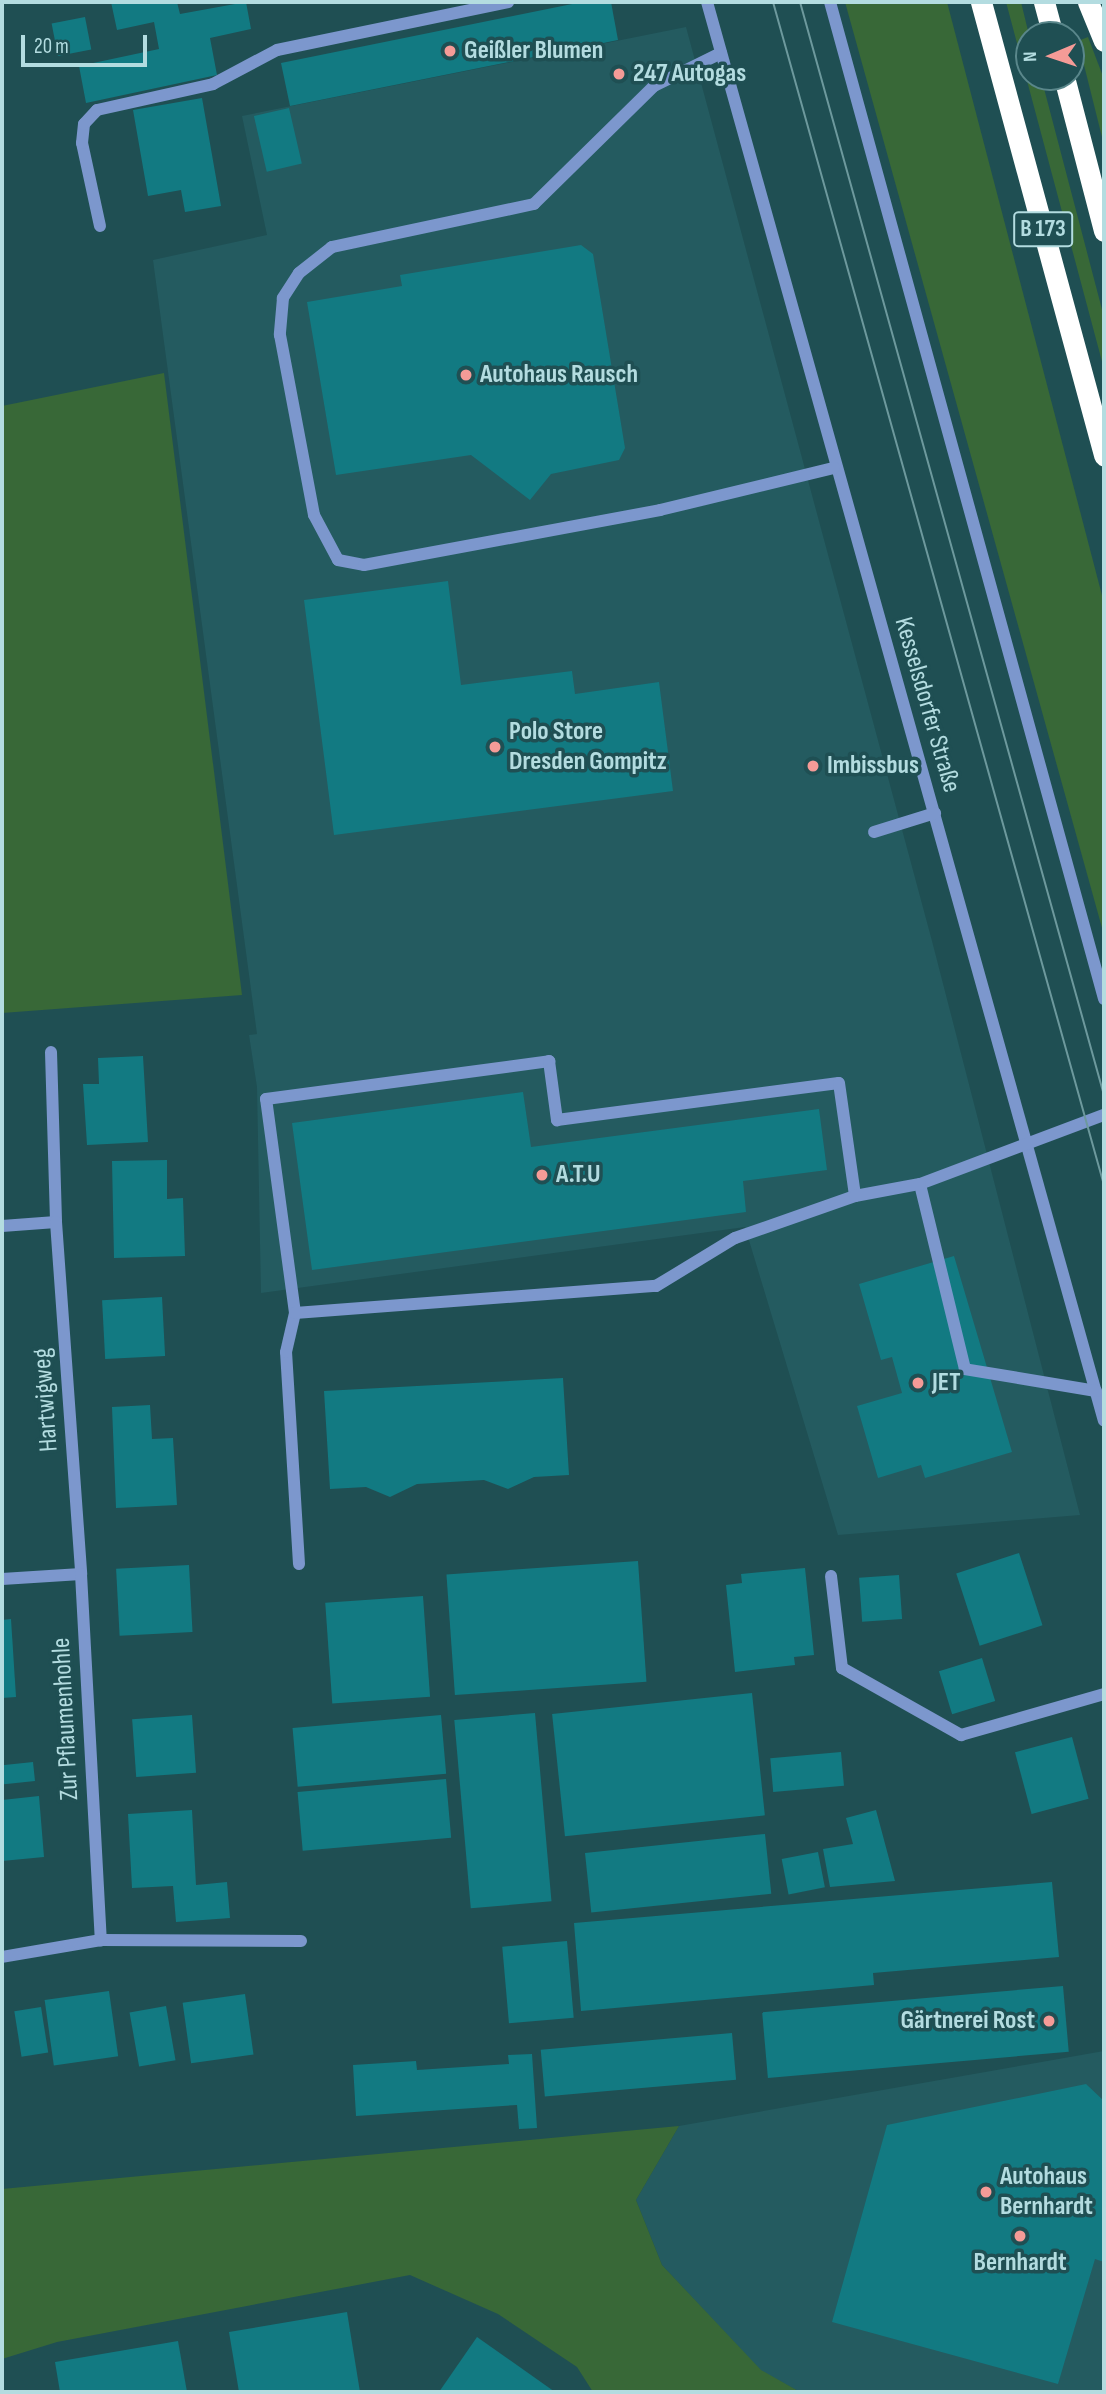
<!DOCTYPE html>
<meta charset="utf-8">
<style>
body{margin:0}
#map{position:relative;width:1106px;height:2394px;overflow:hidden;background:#1f4f53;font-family:"Sofia Sans Condensed",sans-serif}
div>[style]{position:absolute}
.built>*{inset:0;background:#245b60}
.green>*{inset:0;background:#386837}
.building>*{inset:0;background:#127a82;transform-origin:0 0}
.minor>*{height:12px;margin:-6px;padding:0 6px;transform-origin:6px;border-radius:6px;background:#7c97cd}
.highway>*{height:21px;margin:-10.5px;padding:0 10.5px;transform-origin:10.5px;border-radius:10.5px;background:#fff}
.tram>*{height:2px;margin:-1px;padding:0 1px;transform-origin:1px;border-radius:1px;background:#6d999d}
.dots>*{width:19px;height:19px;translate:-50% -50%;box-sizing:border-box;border:4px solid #1f4f53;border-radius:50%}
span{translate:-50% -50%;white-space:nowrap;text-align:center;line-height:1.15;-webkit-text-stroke:7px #1f4f53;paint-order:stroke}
.shield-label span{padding:2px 5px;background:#1f4f53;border:2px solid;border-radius:5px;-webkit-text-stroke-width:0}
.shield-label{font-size:24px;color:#b3dce0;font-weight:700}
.poi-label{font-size:26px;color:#b3dce0;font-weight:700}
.left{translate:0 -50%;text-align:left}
.right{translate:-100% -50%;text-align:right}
.street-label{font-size:26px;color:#b3dce0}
.frame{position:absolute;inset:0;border:4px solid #b3dce0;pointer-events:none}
.north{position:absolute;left:1015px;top:21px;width:70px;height:70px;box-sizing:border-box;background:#1f4f53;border:2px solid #5a878b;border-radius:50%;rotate:268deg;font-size:19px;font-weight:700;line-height:28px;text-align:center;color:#b3dce0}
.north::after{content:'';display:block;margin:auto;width:24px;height:32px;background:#f59b97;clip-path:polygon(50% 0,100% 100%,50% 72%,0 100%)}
.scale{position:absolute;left:21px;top:35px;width:126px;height:32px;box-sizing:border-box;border:4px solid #b3dce0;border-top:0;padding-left:9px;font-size:21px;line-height:24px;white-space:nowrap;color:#b3dce0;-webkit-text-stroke:5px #1f4f53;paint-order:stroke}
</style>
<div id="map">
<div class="built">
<i style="clip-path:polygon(686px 27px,932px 941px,1080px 1515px,838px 1535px,745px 1227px,261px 1293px,257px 1087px,249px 1035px,257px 1034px,153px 260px,267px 235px,242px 116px)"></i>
<i style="clip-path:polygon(1104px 2051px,1104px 2392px,800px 2392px,761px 2371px,662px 2265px,636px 2200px,679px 2126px)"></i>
</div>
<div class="green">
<i style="clip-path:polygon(845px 2px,947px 2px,1104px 603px,1104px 935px)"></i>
<i style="clip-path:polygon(1006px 2px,1021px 2px,1029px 35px,1029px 77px,1041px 77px,1104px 317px,1104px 369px)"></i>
<i style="clip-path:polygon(1088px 37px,1104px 79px,1104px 145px,1078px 41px)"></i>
<i style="clip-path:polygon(164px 373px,242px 995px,2px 1013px,2px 406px)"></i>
<i style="clip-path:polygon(679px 2126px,636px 2200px,662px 2265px,761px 2370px,800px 2392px,593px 2392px,577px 2367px,498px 2314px,410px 2275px,57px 2342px,2px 2359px,2px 2189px)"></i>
</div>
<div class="building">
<i style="clip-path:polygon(111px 2px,177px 2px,180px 14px,246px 2px,251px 29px,210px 38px,217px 75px,86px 103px,79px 66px,159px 49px,154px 22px,117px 30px)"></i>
<i style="clip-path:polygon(582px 2px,611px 2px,618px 40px,290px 106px,281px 63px)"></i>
<i style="left:85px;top:17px;width:33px;height:34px;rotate:79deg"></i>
<i style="clip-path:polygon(202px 98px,221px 206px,185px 212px,181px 190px,148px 196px,133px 110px)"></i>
<i style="left:289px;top:108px;width:57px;height:36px;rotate:77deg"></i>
<i style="clip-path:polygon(581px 245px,593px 254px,625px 448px,619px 460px,551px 474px,530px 500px,471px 455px,336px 475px,307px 302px,402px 286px,400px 275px)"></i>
<i style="clip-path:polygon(448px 581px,461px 685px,572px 671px,575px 694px,659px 682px,673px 791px,334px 835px,304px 600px)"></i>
<i style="clip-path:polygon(143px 1056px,148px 1142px,87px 1145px,83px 1084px,99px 1084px,98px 1058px)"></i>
<i style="clip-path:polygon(523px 1092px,531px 1147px,819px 1109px,827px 1170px,743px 1181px,746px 1212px,312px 1270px,292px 1123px)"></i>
<i style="clip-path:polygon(167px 1160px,167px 1199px,183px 1198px,185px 1256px,114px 1258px,112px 1161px)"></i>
<i style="clip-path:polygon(954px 1256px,1012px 1452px,925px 1478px,921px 1465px,878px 1478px,857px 1406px,902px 1393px,892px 1357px,881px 1360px,859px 1284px)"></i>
<i style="left:162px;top:1297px;width:59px;height:60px;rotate:87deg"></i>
<i style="clip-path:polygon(563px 1378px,569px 1475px,534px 1477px,508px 1489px,484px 1480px,417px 1484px,390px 1497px,366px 1487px,330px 1489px,324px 1391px)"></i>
<i style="clip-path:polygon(150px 1405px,152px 1439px,173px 1438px,177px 1505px,116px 1508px,112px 1407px)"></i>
<i style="left:1019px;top:1553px;width:76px;height:66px;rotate:72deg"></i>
<i style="left:638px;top:1561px;width:121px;height:192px;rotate:86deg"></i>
<i style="left:189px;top:1565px;width:67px;height:73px;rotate:87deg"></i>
<i style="clip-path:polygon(805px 1568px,814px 1655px,794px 1657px,795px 1665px,735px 1672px,726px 1585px,742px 1583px,741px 1574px)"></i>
<i style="left:899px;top:1575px;width:44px;height:40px;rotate:86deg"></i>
<i style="left:423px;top:1596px;width:101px;height:98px;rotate:86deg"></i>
<i style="clip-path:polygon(11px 1619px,16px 1697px,2px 1698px,2px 1620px)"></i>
<i style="left:982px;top:1658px;width:45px;height:45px;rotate:73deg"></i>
<i style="left:752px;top:1693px;width:123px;height:201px;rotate:84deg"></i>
<i style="left:535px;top:1713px;width:189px;height:81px;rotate:85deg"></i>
<i style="left:192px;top:1715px;width:58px;height:60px;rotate:86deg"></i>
<i style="left:441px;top:1715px;width:59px;height:149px;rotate:85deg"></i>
<i style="left:1072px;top:1737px;width:64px;height:59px;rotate:75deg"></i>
<i style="left:841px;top:1752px;width:34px;height:71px;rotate:85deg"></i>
<i style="left:33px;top:1762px;width:19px;height:31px;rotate:84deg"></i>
<i style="left:446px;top:1779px;width:59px;height:149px;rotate:85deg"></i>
<i style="clip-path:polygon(39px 1796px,44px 1857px,2px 1861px,2px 1800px)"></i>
<i style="clip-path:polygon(192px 1810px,196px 1885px,227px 1882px,230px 1918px,176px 1922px,173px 1886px,132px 1888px,128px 1814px)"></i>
<i style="clip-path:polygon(876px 1810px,895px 1881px,830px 1887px,823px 1849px,853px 1844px,846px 1818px)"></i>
<i style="left:765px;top:1834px;width:60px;height:181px;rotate:84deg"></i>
<i style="left:818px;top:1852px;width:36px;height:37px;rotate:79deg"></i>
<i style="clip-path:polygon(1052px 1882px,1059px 1957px,873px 1973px,874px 1985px,581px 2011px,574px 1923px)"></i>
<i style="left:567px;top:1941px;width:77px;height:65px;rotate:85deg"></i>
<i style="left:1063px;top:1986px;width:66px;height:302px;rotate:85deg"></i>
<i style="left:109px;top:1991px;width:66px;height:65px;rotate:82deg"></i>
<i style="left:245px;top:1994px;width:61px;height:63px;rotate:82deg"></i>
<i style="left:166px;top:2006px;width:55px;height:37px;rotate:80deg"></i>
<i style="left:41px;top:2007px;width:46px;height:27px;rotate:81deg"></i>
<i style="left:732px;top:2033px;width:47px;height:192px;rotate:85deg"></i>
<i style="clip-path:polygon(532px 2054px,537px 2128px,519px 2129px,517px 2105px,356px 2116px,353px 2065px,416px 2061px,417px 2070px,509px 2064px,508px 2055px)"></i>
<i style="clip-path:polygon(1086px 2084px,1104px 2101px,1104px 2262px,1095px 2259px,1058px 2384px,832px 2322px,887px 2125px)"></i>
<i style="clip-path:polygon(347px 2312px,360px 2392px,239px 2392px,229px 2332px)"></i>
<i style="clip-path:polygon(477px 2337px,555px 2392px,439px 2392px)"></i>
<i style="clip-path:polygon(178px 2341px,187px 2392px,60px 2392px,55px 2362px)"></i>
</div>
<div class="minor">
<i style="left:707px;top:2px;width:1473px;rotate:74.37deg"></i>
<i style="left:830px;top:2px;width:1034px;rotate:74.63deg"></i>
<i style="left:721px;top:53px;width:75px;rotate:153.8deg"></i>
<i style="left:654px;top:86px;width:168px;rotate:135.5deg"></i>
<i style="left:534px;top:204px;width:207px;rotate:168deg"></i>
<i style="left:332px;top:247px;width:42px;rotate:141.8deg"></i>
<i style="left:299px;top:273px;width:30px;rotate:123deg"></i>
<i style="left:283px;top:298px;width:37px;rotate:95deg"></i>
<i style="left:280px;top:335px;width:183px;rotate:79.3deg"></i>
<i style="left:314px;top:515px;width:51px;rotate:61.9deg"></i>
<i style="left:338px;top:560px;width:26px;rotate:11deg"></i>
<i style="left:364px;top:565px;width:301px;rotate:-10.5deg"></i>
<i style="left:660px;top:510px;width:179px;rotate:-13.6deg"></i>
<i style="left:100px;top:226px;width:85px;rotate:-102.2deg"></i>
<i style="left:82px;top:143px;width:19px;rotate:-84deg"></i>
<i style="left:84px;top:124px;width:19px;rotate:-47deg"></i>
<i style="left:97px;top:110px;width:119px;rotate:-12.6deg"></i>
<i style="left:213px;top:84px;width:72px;rotate:-28deg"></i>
<i style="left:277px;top:50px;width:236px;rotate:-11.7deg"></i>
<i style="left:874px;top:832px;width:64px;rotate:-17.3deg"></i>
<i style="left:51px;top:1052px;width:170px;rotate:88.3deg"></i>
<i style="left:2px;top:1226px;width:54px;rotate:-4.2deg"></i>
<i style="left:56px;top:1222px;width:353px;rotate:85.9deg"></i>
<i style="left:295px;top:1313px;width:216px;rotate:-97.7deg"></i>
<i style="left:266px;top:1099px;width:286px;rotate:-7.6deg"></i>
<i style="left:549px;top:1061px;width:60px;rotate:82.3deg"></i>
<i style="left:557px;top:1120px;width:284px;rotate:-7.5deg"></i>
<i style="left:839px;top:1083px;width:114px;rotate:81.9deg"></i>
<i style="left:1096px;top:1391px;width:133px;rotate:-170.5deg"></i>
<i style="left:965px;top:1369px;width:190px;rotate:-103.7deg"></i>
<i style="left:920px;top:1184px;width:197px;rotate:-20.6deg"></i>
<i style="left:299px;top:1564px;width:212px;rotate:-93.5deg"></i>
<i style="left:286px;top:1352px;width:40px;rotate:-77deg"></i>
<i style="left:295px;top:1313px;width:362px;rotate:-4.3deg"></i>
<i style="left:656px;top:1286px;width:92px;rotate:-31.3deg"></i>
<i style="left:735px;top:1238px;width:127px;rotate:-19.3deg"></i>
<i style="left:855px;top:1196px;width:66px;rotate:-10.5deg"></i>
<i style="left:831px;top:1576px;width:93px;rotate:83.2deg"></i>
<i style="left:842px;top:1668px;width:137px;rotate:29.4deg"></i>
<i style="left:961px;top:1735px;width:149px;rotate:-16deg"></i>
<i style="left:2px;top:1579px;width:79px;rotate:-3.6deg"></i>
<i style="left:81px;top:1574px;width:367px;rotate:86.9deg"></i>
<i style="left:101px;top:1940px;width:100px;rotate:170.3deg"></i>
<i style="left:101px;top:1940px;width:200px;rotate:0.3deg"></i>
</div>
<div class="highway">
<i style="left:981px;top:2px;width:470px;rotate:74.8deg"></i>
<i style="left:1044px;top:2px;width:34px;rotate:75deg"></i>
<i style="left:1088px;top:2px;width:42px;rotate:67.7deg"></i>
<i style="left:1064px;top:77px;width:159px;rotate:75.4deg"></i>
</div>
<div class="tram">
<i style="left:773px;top:2px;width:1228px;rotate:74.37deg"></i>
<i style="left:800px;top:2px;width:1134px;rotate:74.46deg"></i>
</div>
<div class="dots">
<i style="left:450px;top:51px;background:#f59b97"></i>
<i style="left:619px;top:74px;background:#f59b97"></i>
<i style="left:466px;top:375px;background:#f59b97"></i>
<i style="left:495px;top:747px;background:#f59b97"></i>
<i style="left:813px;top:766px;background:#f59b97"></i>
<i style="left:542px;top:1175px;background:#f59b97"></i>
<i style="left:918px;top:1383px;background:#f59b97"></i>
<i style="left:1049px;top:2021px;background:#f59b97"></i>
<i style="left:986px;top:2192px;background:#f59b97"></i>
<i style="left:1020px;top:2236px;background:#f59b97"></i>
</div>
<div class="shield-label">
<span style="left:1043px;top:229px">B 173</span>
</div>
<div class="poi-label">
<span class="left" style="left:464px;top:51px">Geißler Blumen</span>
<span class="left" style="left:633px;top:74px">247 Autogas</span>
<span class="left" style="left:480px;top:375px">Autohaus Rausch</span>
<span class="left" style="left:509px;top:747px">Polo Store<br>Dresden Gompitz</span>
<span class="left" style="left:827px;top:766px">Imbissbus</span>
<span class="left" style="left:556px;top:1175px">A.T.U</span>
<span class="left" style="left:932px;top:1383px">JET</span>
<span class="right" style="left:1035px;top:2021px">Gärtnerei Rost</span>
<span class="left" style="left:1000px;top:2192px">Autohaus<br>Bernhardt</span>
<span style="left:1020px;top:2263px">Bernhardt</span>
</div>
<div class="street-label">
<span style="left:927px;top:705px;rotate:74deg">Kesselsdorfer Straße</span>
<span style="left:46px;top:1400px;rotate:-94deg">Hartwigweg</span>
<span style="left:66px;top:1719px;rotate:-93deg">Zur Pflaumenhohle</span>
</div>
<div class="frame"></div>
<div class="north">N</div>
<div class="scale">20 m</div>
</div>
